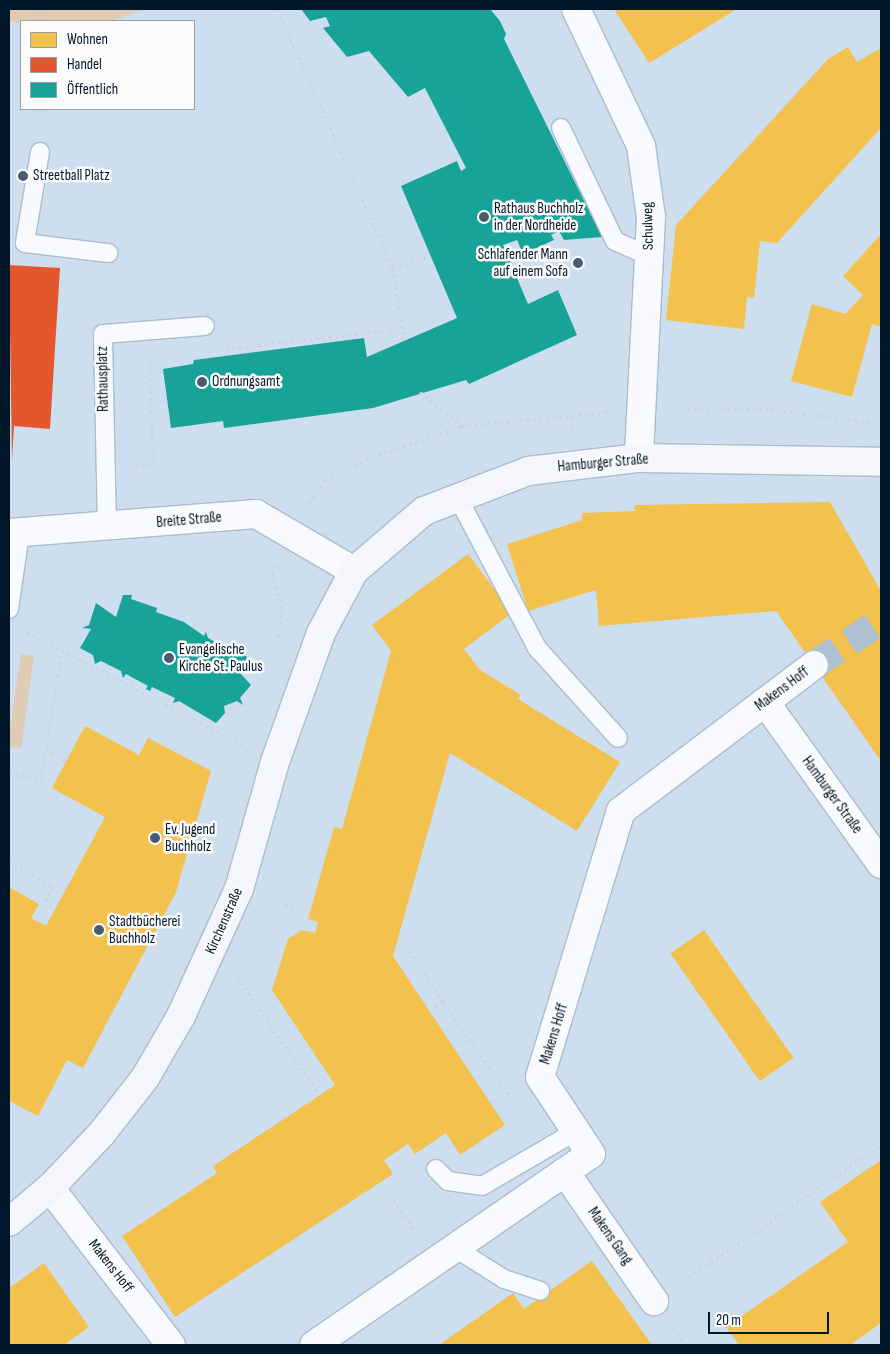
<!DOCTYPE html>
<meta charset="utf-8">
<style>
body{margin:0}
#map{position:relative;width:890px;height:1354px;overflow:hidden;background:#cddeef;font-family:"Sofia Sans Condensed",sans-serif}
div>[style]{position:absolute}
.green>*{inset:0;background:#e0cbb4}
.homes>*{inset:0;background:#f2c14e;transform-origin:0 0}
.shops>*{inset:0;background:#e4572e}
.public>*{inset:0;background:#17a398}
.minor-tunnel>*{height:28px;margin-top:-14px;transform-origin:0;background:repeating-linear-gradient(90deg,#afc0d1 0 28px,transparent 0 42px)}
.path>*{height:3px;margin-top:-1.5px;transform-origin:0;background:repeating-linear-gradient(90deg,#ced4da 0 2.5px,transparent 0 6.5px)}
.roads{filter:drop-shadow(1px 0 #aabccd) drop-shadow(-1px 0 #aabccd) drop-shadow(0 1px #aabccd) drop-shadow(0 -1px #aabccd)}
.service>*{height:18px;margin:-9px;padding:0 9px;transform-origin:9px;border-radius:9px;background:#f8fafd}
.minor>*{height:28px;margin:-14px;padding:0 14px;transform-origin:14px;border-radius:14px;background:#f8fafd}
.secondary>*{height:28px;margin:-14px;padding:0 14px;transform-origin:14px;border-radius:14px;background:#f4f6fb}
.dots>*{width:14px;height:14px;translate:-50% -50%;box-sizing:border-box;border:2px solid #fbfbfb;border-radius:50%}
span{translate:-50% -50%;white-space:nowrap;text-align:center;line-height:1.15;-webkit-text-stroke:5px #fbfbfb;paint-order:stroke}
.poi-label{font-size:15px;color:#021629}
.left{translate:0 -50%;text-align:left}
.right{translate:-100% -50%;text-align:right}
.street-label{font-size:15px;color:#021629}
.frame{position:absolute;inset:0;border:10px solid #021629;pointer-events:none}
.legend{position:absolute;left:20px;top:20px;width:175px;height:90px;box-sizing:border-box;background:#fbfbfb;border:1px solid #979fa7;margin:0;padding:6px 9px;list-style:none;font-size:15px;color:#021629}
.legend li{display:flex;align-items:center;gap:10px;height:25px}
.legend b{width:25px;border:1px solid #979fa7}
.scale{position:absolute;left:708px;top:1312px;width:121px;height:22px;box-sizing:border-box;border:2px solid #021629;border-top:0;padding-left:6px;font-size:15px;line-height:18px;white-space:nowrap;color:#021629;-webkit-text-stroke:4px #fbfbfb;paint-order:stroke}
</style>
<div id="map">
<div class="green">
<i style="clip-path:polygon(9px 9px,145px 9px,111px 21px,21px 23px,9px 21px)"></i>
<i style="clip-path:polygon(21px 654px,34px 656px,21px 748px,9px 747px,9px 736px)"></i>
</div>
<div class="homes">
<i style="clip-path:polygon(614px 9px,737px 9px,649px 63px)"></i>
<i style="clip-path:polygon(848px 47px,857px 62px,881px 48px,881px 128px,777px 243px,760px 241px,754px 298px,747px 297px,744px 329px,666px 320px,676px 225px,828px 59px)"></i>
<i style="clip-path:polygon(881px 234px,881px 327px,872px 324px,852px 397px,791px 381px,812px 304px,845px 314px,863px 295px,843px 276px)"></i>
<i style="clip-path:polygon(830px 502px,881px 591px,881px 761px,776px 611px,599px 626px,596px 590px,528px 611px,507px 544px,582px 520px,582px 513px,635px 511px,634px 505px)"></i>
<i style="clip-path:polygon(468px 554px,512px 613px,464px 649px,480px 670px,521px 695px,518px 699px,620px 762px,577px 831px,450px 753px,393px 956px,505px 1125px,460px 1155px,446px 1133px,415px 1154px,408px 1144px,384px 1160px,393px 1174px,175px 1317px,122px 1236px,217px 1173px,213px 1166px,335px 1085px,272px 990px,288px 939px,302px 930px,315px 933px,318px 922px,308px 919px,334px 827px,342px 829px,391px 651px,372px 625px)"></i>
<i style="clip-path:polygon(85px 726px,139px 755px,148px 738px,211px 771px,176px 892px,83px 1068px,67px 1060px,38px 1116px,9px 1101px,9px 887px,39px 904px,31px 918px,46px 926px,105px 817px,52px 788px)"></i>
<i style="left:704px;top:930px;width:156px;height:41px;rotate:55deg"></i>
<i style="clip-path:polygon(881px 1160px,881px 1323px,850px 1345px,739px 1345px,726px 1327px,848px 1242px,820px 1202px)"></i>
<i style="clip-path:polygon(592px 1261px,652px 1345px,439px 1345px,513px 1293px,524px 1309px)"></i>
<i style="clip-path:polygon(44px 1263px,89px 1327px,64px 1345px,9px 1345px,9px 1288px)"></i>
</div>
<div class="shops">
<i style="clip-path:polygon(9px 265px,60px 268px,50px 429px,14px 426px,12px 460px)"></i>
</div>
<div class="public">
<i style="clip-path:polygon(301px 9px,490px 9px,500px 21px,506px 34px,504px 39px,602px 237px,564px 240px,559px 231px,551px 235px,554px 240px,523px 254px,517px 240px,503px 245px,528px 304px,558px 290px,577px 335px,469px 384px,466px 380px,373px 408px,224px 428px,223px 421px,171px 428px,163px 369px,193px 364px,194px 360px,364px 338px,367px 357px,457px 318px,401px 186px,457px 161px,461px 171px,466px 168px,425px 88px,408px 97px,369px 51px,347px 57px,323px 28px,330px 26px,326px 17px,310px 21px)"></i>
<i style="clip-path:polygon(123px 595px,132px 595px,131px 599px,157px 608px,156px 612px,184px 622px,204px 636px,206px 632px,208px 638px,228px 649px,231px 645px,247px 657px,240px 673px,251px 685px,240px 698px,243px 705px,237px 701px,224px 706px,225px 713px,216px 723px,179px 701px,173px 703px,175px 698px,152px 687px,150px 691px,146px 689px,148px 686px,126px 674px,123px 678px,121px 671px,101px 661px,95px 664px,93px 655px,80px 648px,91px 629px,82px 628px,89px 625px,96px 603px,116px 617px)"></i>
</div>
<div class="minor-tunnel">
<i style="left:814px;top:665px;width:80px;rotate:-33.3deg"></i>
</div>
<div class="path">
<i style="left:40px;top:9px;width:12px;rotate:90deg"></i>
<i style="left:277px;top:9px;width:284px;rotate:65.9deg"></i>
<i style="left:393px;top:268px;width:72px;rotate:81.2deg"></i>
<i style="left:40px;top:109px;width:12px;rotate:90deg"></i>
<i style="left:393px;top:268px;width:39px;rotate:-19deg"></i>
<i style="left:226px;top:349px;width:166px;rotate:-6.6deg"></i>
<i style="left:391px;top:330px;width:16px;rotate:35deg"></i>
<i style="left:420px;top:392px;width:54px;rotate:39deg"></i>
<i style="left:675px;top:408px;width:96px;rotate:0.6deg"></i>
<i style="left:771px;top:409px;width:111px;rotate:7.8deg"></i>
<i style="left:572px;top:417px;width:14px;rotate:86deg"></i>
<i style="left:135px;top:466px;width:18px;rotate:-3deg"></i>
<i style="left:153px;top:465px;width:104px;rotate:-91.7deg"></i>
<i style="left:309px;top:503px;width:28px;rotate:-55deg"></i>
<i style="left:325px;top:480px;width:46px;rotate:-27.1deg"></i>
<i style="left:366px;top:459px;width:102px;rotate:-19deg"></i>
<i style="left:462px;top:426px;width:146px;rotate:-5.5deg"></i>
<i style="left:275px;top:565px;width:9px;rotate:108deg"></i>
<i style="left:272px;top:574px;width:35px;rotate:74deg"></i>
<i style="left:282px;top:608px;width:33px;rotate:97deg"></i>
<i style="left:27px;top:632px;width:244px;rotate:27.6deg"></i>
<i style="left:46px;top:749px;width:24px;rotate:30deg"></i>
<i style="left:9px;top:773px;width:33px;rotate:12deg"></i>
<i style="left:41px;top:780px;width:131px;rotate:-80.8deg"></i>
<i style="left:9px;top:862px;width:51px;rotate:29.6deg"></i>
<i style="left:53px;top:887px;width:25px;rotate:119deg"></i>
<i style="left:273px;top:900px;width:34px;rotate:19deg"></i>
<i style="left:401px;top:943px;width:6px;rotate:18deg"></i>
<i style="left:407px;top:945px;width:67px;rotate:57.7deg"></i>
<i style="left:443px;top:1002px;width:10px;rotate:151deg"></i>
<i style="left:237px;top:977px;width:141px;rotate:55.1deg"></i>
<i style="left:443px;top:1002px;width:114px;rotate:54.6deg"></i>
<i style="left:97px;top:1052px;width:19px;rotate:28deg"></i>
<i style="left:312px;top:1084px;width:14px;rotate:-34deg"></i>
<i style="left:393px;top:1200px;width:39px;rotate:54deg"></i>
<i style="left:684px;top:1281px;width:239px;rotate:-34.6deg"></i>
<i style="left:673px;top:1328px;width:21px;rotate:55deg"></i>
</div>
<div class="roads">
<div class="service">
<i style="left:561px;top:128px;width:125px;rotate:64.5deg"></i>
<i style="left:615px;top:241px;width:36px;rotate:24deg"></i>
<i style="left:40px;top:152px;width:92px;rotate:99.4deg"></i>
<i style="left:25px;top:243px;width:84px;rotate:6.9deg"></i>
<i style="left:458px;top:498px;width:170px;rotate:62.2deg"></i>
<i style="left:537px;top:648px;width:121px;rotate:48deg"></i>
<i style="left:107px;top:528px;width:194px;rotate:-91.2deg"></i>
<i style="left:103px;top:334px;width:102px;rotate:-4.5deg"></i>
<i style="left:9px;top:609px;width:76px;rotate:-81.7deg"></i>
<i style="left:436px;top:1169px;width:17px;rotate:45deg"></i>
<i style="left:448px;top:1181px;width:34px;rotate:8deg"></i>
<i style="left:482px;top:1186px;width:109px;rotate:-30.3deg"></i>
<i style="left:455px;top:1248px;width:58px;rotate:32.3deg"></i>
<i style="left:504px;top:1279px;width:38px;rotate:18deg"></i>
</div>
<div class="minor">
<i style="left:576px;top:9px;width:152px;rotate:64.6deg"></i>
<i style="left:641px;top:146px;width:72px;rotate:82deg"></i>
<i style="left:651px;top:217px;width:241px;rotate:92.9deg"></i>
<i style="left:9px;top:533px;width:248px;rotate:-4.4deg"></i>
<i style="left:256px;top:514px;width:113px;rotate:30.2deg"></i>
<i style="left:765px;top:702px;width:199px;rotate:54.4deg"></i>
<i style="left:565px;top:1172px;width:157px;rotate:55.4deg"></i>
<i style="left:50px;top:1188px;width:198px;rotate:52.4deg"></i>
<i style="left:314px;top:1345px;width:336px;rotate:-34.6deg"></i>
<i style="left:591px;top:1154px;width:92px;rotate:-123.5deg"></i>
<i style="left:540px;top:1077px;width:278px;rotate:-73.1deg"></i>
<i style="left:621px;top:811px;width:242px;rotate:-37.1deg"></i>
</div>
<div class="secondary">
<i style="left:9px;top:1222px;width:53px;rotate:-39.7deg"></i>
<i style="left:50px;top:1188px;width:76px;rotate:-46.6deg"></i>
<i style="left:102px;top:1133px;width:70px;rotate:-52deg"></i>
<i style="left:145px;top:1078px;width:72px;rotate:-59.9deg"></i>
<i style="left:181px;top:1016px;width:140px;rotate:-65.5deg"></i>
<i style="left:239px;top:889px;width:132px;rotate:-74.2deg"></i>
<i style="left:275px;top:762px;width:137px;rotate:-70.4deg"></i>
<i style="left:321px;top:633px;width:70px;rotate:-62deg"></i>
<i style="left:354px;top:571px;width:92px;rotate:-40.6deg"></i>
<i style="left:424px;top:511px;width:111px;rotate:-21deg"></i>
<i style="left:528px;top:471px;width:112px;rotate:-6.7deg"></i>
<i style="left:639px;top:458px;width:242px;rotate:0.9deg"></i>
</div>
</div>
<div class="dots">
<i style="left:23px;top:176px;background:#495c6e"></i>
<i style="left:484px;top:217px;background:#495c6e"></i>
<i style="left:578px;top:263px;background:#495c6e"></i>
<i style="left:202px;top:382px;background:#495c6e"></i>
<i style="left:169px;top:658px;background:#495c6e"></i>
<i style="left:155px;top:838px;background:#495c6e"></i>
<i style="left:99px;top:930px;background:#495c6e"></i>
</div>
<div class="poi-label">
<span class="left" style="left:33px;top:176px">Streetball Platz</span>
<span class="left" style="left:494px;top:217px">Rathaus Buchholz<br>in der Nordheide</span>
<span class="right" style="left:568px;top:263px">Schlafender Mann<br>auf einem Sofa</span>
<span class="left" style="left:212px;top:382px">Ordnungsamt</span>
<span class="left" style="left:179px;top:658px">Evangelische<br>Kirche St. Paulus</span>
<span class="left" style="left:165px;top:838px">Ev. Jugend<br>Buchholz</span>
<span class="left" style="left:109px;top:930px">Stadtbücherei<br>Buchholz</span>
</div>
<div class="street-label">
<span style="left:648px;top:226px;rotate:-91deg">Schulweg</span>
<span style="left:103px;top:379px;rotate:-91deg">Rathausplatz</span>
<span style="left:603px;top:463px;rotate:-5deg">Hamburger Straße</span>
<span style="left:189px;top:520px;rotate:-5deg">Breite Straße</span>
<span style="left:782px;top:689px;rotate:-37deg">Makens Hoff</span>
<span style="left:832px;top:795px;rotate:54deg">Hamburger Straße</span>
<span style="left:224px;top:921px;rotate:-66deg">Kirchenstraße</span>
<span style="left:554px;top:1034px;rotate:-73deg">Makens Hoff</span>
<span style="left:610px;top:1236px;rotate:55deg">Makens Gang</span>
<span style="left:111px;top:1266px;rotate:52deg">Makens Hoff</span>
</div>
<div class="frame"></div>
<ul class="legend">
<li><b style="height:14px;background:#f2c14e"></b>Wohnen</li>
<li><b style="height:14px;background:#e4572e"></b>Handel</li>
<li><b style="height:14px;background:#17a398"></b>Öffentlich</li>
</ul>
<div class="scale">20 m</div>
</div>
